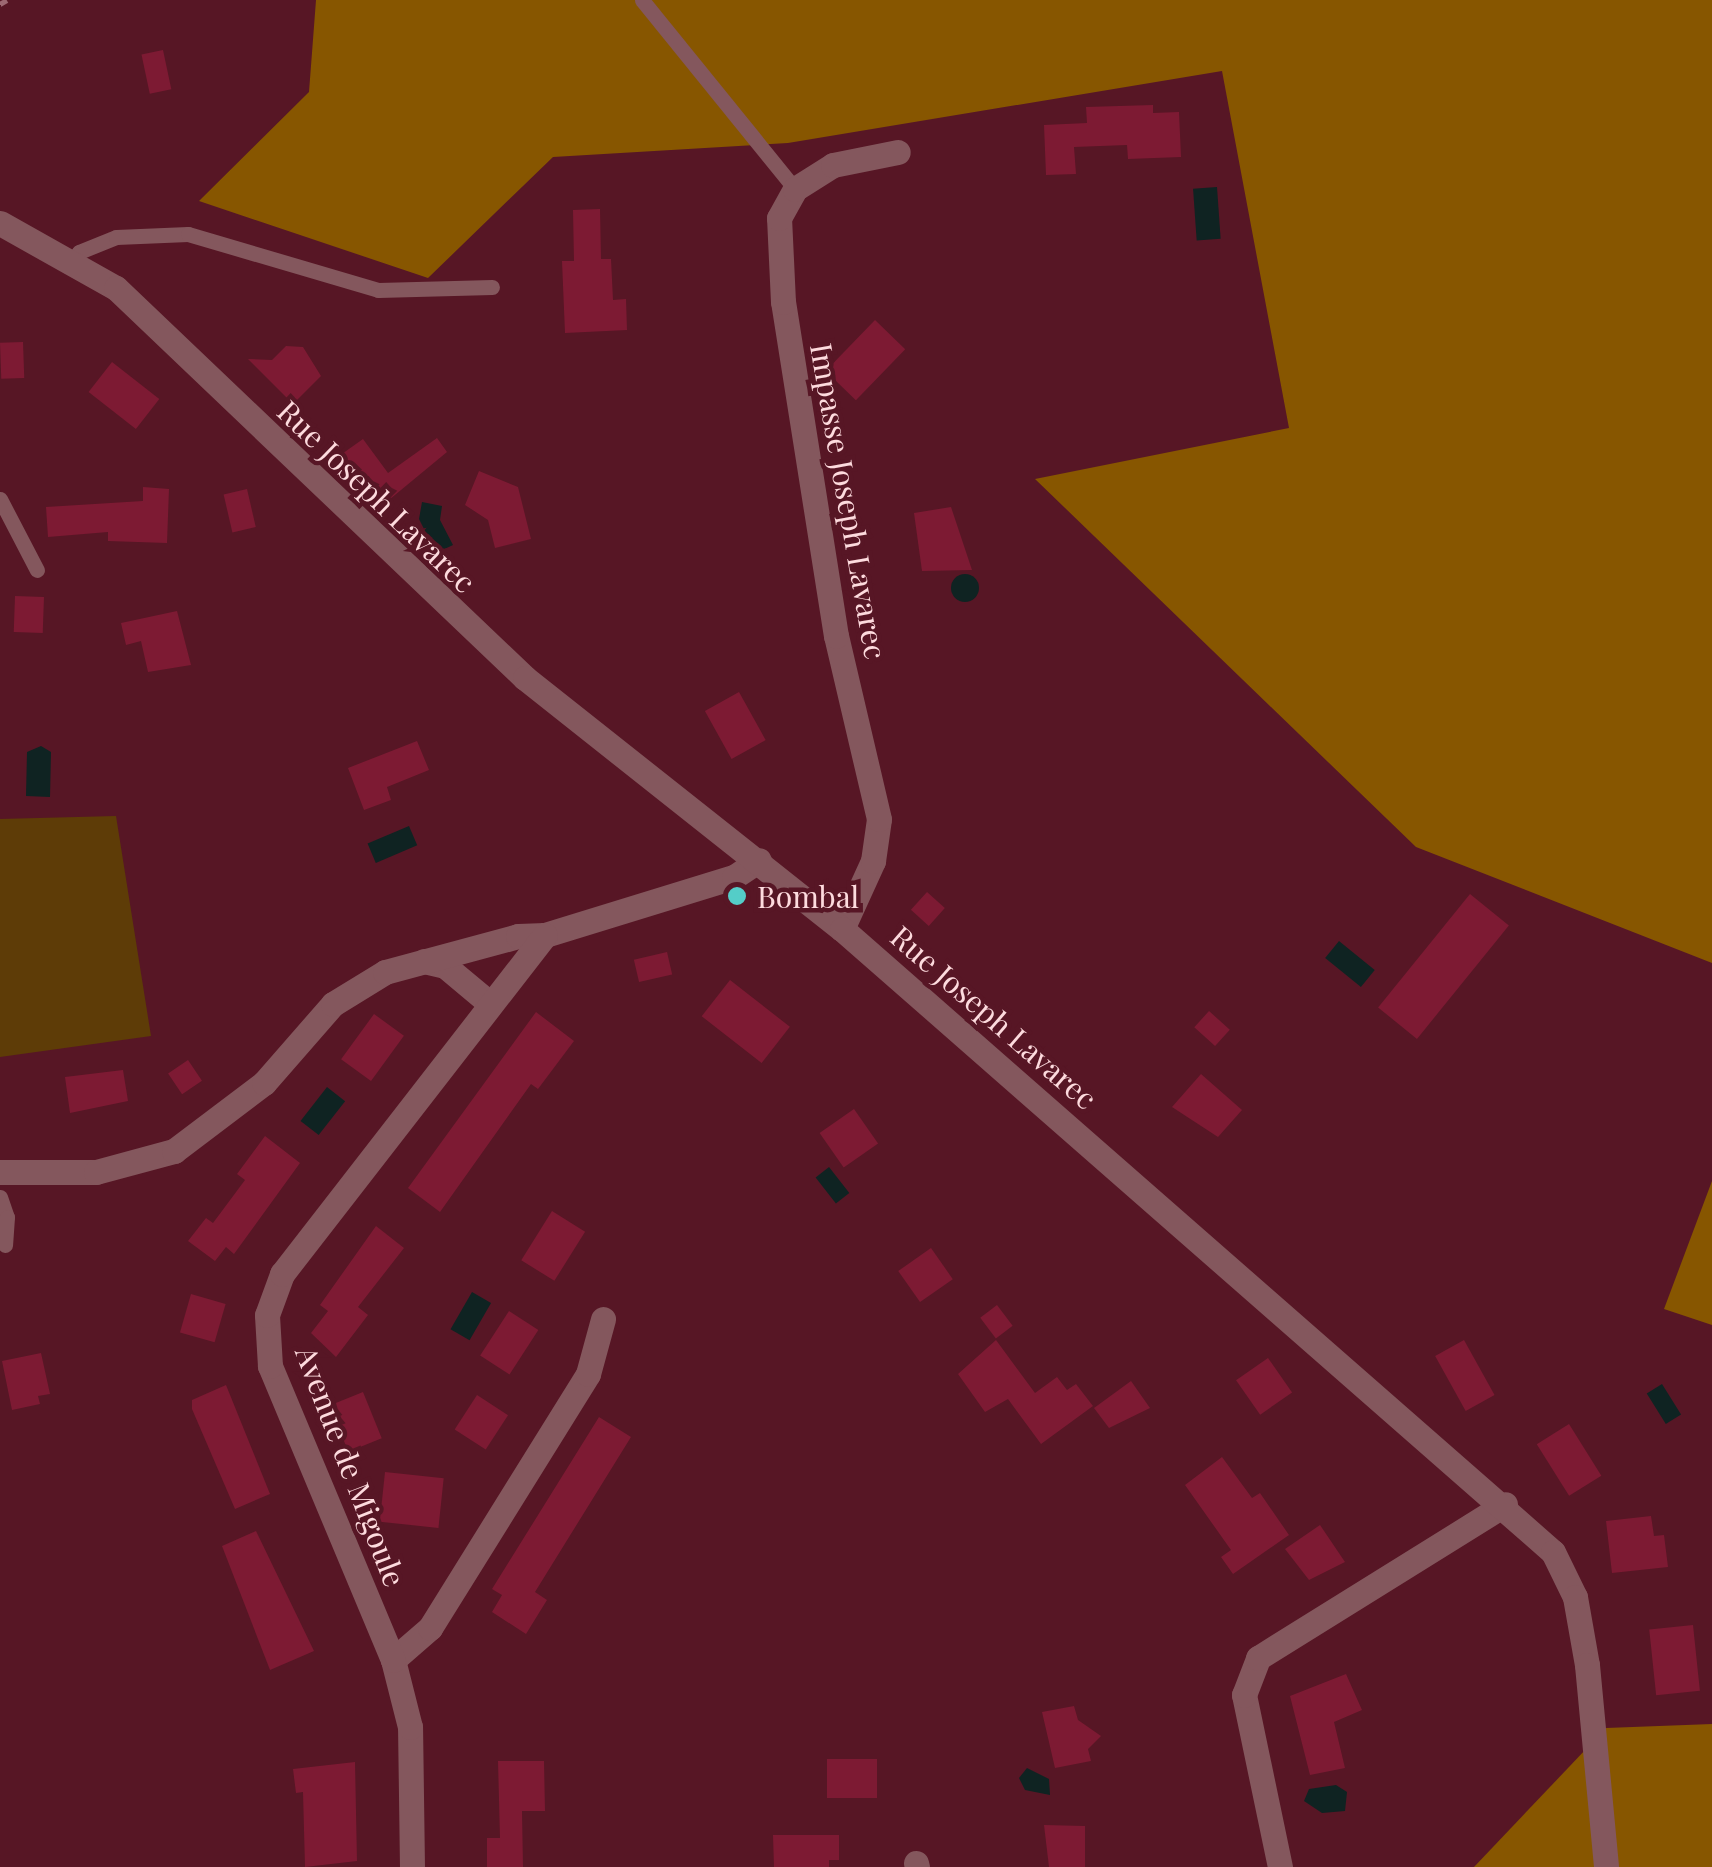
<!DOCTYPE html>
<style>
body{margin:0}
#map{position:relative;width:1712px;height:1867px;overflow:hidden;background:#571625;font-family:"Playfair Display",serif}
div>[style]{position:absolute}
.green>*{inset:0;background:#5e3c07}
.forest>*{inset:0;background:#875600}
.water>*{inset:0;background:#0f2322;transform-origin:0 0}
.round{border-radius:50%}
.building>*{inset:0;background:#7d1a33;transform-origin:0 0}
.path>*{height:5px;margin-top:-2.5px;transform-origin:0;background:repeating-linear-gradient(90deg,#9c6872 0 10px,transparent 0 15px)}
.service>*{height:15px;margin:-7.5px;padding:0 7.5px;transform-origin:7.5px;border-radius:7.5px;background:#84575d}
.minor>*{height:25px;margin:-12.5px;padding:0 12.5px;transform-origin:12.5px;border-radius:12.5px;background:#84575d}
.tertiary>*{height:25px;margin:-12.5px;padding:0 12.5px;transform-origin:12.5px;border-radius:12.5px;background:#84575d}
.dots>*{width:28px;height:28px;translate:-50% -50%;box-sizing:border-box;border:5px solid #571625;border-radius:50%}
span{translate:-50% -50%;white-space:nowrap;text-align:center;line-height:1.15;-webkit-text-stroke:9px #571625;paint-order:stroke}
.street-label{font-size:30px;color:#fddbde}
.poi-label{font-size:30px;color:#fddbde}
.left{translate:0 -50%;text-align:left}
</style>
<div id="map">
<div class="green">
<i style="clip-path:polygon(116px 816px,151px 1036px,0 1057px,0 819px)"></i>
</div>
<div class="forest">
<i style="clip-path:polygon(316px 0,1712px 0,1712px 963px,1416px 847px,1035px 479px,1289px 428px,1222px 71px,788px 143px,553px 157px,428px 278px,199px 201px,309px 92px)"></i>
<i style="clip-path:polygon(1712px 1181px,1712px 1325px,1664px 1309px)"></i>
<i style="clip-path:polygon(1712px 1724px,1712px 1867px,1474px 1867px,1606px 1728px)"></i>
</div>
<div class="water">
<i style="left:1217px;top:187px;width:52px;height:24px;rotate:86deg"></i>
<i style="clip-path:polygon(422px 502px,442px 506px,440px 520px,453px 545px,436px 553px,419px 519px)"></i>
<i class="round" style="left:951px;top:574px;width:28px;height:28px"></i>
<i style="clip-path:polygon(41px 746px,51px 752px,50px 797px,26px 796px,27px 752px)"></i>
<i style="left:409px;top:826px;width:21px;height:45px;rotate:67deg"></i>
<i style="left:1339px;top:941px;width:46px;height:22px;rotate:39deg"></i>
<i style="left:327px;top:1087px;width:23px;height:43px;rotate:38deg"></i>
<i style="left:829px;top:1167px;width:33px;height:17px;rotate:52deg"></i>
<i style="left:472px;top:1292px;width:22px;height:43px;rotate:30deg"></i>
<i style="left:1662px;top:1384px;width:36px;height:18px;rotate:58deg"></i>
<i style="clip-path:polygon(1027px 1768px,1049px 1779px,1050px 1795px,1025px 1790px,1019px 1778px)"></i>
<i style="clip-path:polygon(1336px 1785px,1347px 1792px,1345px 1811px,1322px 1813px,1304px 1801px,1309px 1789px)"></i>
</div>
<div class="building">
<i style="left:163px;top:50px;width:40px;height:22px;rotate:78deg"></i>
<i style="clip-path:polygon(1153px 105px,1153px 113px,1179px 112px,1181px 157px,1128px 159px,1127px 145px,1074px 147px,1076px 174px,1046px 175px,1044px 125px,1087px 123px,1086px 107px)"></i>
<i style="clip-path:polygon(600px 209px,601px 259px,611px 259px,613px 300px,626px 299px,627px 330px,565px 333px,562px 261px,574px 261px,573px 210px)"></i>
<i style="left:875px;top:320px;width:42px;height:71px;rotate:44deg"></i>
<i style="left:23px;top:342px;width:36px;height:23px;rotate:88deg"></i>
<i style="clip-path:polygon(286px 346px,303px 347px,321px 376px,293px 404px,248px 359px,272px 360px)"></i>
<i style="left:112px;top:362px;width:60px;height:38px;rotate:38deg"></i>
<i style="clip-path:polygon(437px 438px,447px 452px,378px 509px,339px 456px,363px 439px,388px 473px)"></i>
<i style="clip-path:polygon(479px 471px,518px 487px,531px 539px,495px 548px,488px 520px,465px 505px)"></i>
<i style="clip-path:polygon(143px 487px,169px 489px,167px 543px,108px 541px,108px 532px,48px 537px,46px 507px,143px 501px)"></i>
<i style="left:247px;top:489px;width:39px;height:24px;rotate:77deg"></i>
<i style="clip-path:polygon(951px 507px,972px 570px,922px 571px,914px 513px)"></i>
<i style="left:15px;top:596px;width:29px;height:36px;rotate:2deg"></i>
<i style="clip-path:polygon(177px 611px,191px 665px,148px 672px,141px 641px,126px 645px,121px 623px)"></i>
<i style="left:739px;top:692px;width:55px;height:39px;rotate:61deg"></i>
<i style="clip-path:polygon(417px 741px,429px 770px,387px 787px,391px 800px,364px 810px,348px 768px)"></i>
<i style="left:927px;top:892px;width:24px;height:24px;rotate:42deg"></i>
<i style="left:1470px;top:894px;width:50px;height:146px;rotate:39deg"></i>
<i style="left:667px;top:952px;width:23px;height:34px;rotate:77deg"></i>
<i style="left:730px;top:980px;width:76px;height:46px;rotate:38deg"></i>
<i style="left:1209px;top:1011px;width:28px;height:22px;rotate:42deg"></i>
<i style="clip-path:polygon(536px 1012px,574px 1041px,538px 1089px,531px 1084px,440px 1212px,408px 1188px)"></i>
<i style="left:374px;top:1014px;width:37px;height:56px;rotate:36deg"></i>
<i style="left:188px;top:1060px;width:25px;height:24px;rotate:56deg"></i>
<i style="clip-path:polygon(123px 1070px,128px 1101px,70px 1113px,65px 1077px)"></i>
<i style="clip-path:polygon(1201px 1074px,1242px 1110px,1218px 1137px,1172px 1107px)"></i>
<i style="left:854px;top:1109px;width:42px;height:42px;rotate:55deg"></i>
<i style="clip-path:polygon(265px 1136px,300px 1163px,234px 1254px,226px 1247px,215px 1261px,188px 1241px,206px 1218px,213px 1223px,245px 1180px,237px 1174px)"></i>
<i style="left:552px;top:1211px;width:39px;height:58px;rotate:32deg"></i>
<i style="clip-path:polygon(376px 1226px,404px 1248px,358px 1307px,368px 1315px,336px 1357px,311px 1333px,328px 1311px,320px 1305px)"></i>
<i style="left:931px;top:1248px;width:38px;height:40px;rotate:55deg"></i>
<i style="left:191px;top:1294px;width:36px;height:40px;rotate:16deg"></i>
<i style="left:997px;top:1305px;width:26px;height:21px;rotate:53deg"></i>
<i style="left:509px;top:1311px;width:35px;height:53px;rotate:33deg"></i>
<i style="clip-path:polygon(996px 1340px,1035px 1393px,1057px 1377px,1067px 1390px,1076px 1384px,1093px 1406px,1041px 1444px,1008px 1399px,985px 1412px,958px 1374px)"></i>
<i style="left:1464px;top:1340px;width:63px;height:33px;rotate:61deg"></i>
<i style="clip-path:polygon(41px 1353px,50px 1394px,38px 1396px,40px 1404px,12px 1410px,2px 1361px)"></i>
<i style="left:1268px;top:1358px;width:42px;height:39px;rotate:55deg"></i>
<i style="clip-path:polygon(1131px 1381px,1150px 1408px,1109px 1428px,1094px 1408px)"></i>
<i style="clip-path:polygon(226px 1385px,270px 1494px,235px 1509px,192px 1409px,192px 1400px)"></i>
<i style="left:363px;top:1392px;width:50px;height:36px;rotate:68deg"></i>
<i style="left:477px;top:1395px;width:37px;height:41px;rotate:33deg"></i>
<i style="clip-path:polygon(599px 1417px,631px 1437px,535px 1592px,547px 1600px,526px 1634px,492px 1612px,502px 1595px,492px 1589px)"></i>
<i style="left:1569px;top:1424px;width:61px;height:38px;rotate:58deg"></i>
<i style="clip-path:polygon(1222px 1457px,1252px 1498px,1260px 1493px,1289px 1535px,1233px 1574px,1221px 1557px,1231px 1550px,1185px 1485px)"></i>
<i style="left:385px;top:1472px;width:59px;height:50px;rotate:6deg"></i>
<i style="clip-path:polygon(1651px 1516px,1654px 1536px,1664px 1535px,1668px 1567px,1612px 1573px,1606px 1521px)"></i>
<i style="clip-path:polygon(1320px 1525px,1345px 1562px,1309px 1580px,1285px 1549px)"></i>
<i style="clip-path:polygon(256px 1531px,314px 1651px,270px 1670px,222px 1546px)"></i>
<i style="left:1693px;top:1625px;width:66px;height:44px;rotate:84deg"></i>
<i style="clip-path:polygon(1346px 1674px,1362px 1710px,1334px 1722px,1345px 1768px,1310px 1775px,1290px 1696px)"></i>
<i style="clip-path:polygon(1074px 1706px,1078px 1720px,1101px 1736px,1088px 1749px,1091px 1761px,1055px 1768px,1042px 1712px)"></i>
<i style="left:827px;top:1759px;width:50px;height:39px"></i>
<i style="clip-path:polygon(498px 1761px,544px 1761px,545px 1811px,522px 1811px,523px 1867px,487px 1867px,487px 1838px,500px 1838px)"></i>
<i style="clip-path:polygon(355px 1762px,357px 1861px,305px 1867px,303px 1792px,296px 1793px,293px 1769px)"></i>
<i style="clip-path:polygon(1044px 1825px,1085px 1826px,1085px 1867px,1049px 1867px)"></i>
<i style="clip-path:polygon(773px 1835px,839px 1835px,839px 1860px,829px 1860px,829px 1867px,774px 1867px)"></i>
</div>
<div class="path">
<i style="left:0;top:4px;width:8px;rotate:-30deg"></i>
</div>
<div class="service">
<i style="left:642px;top:0;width:243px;rotate:51deg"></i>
<i style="left:72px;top:263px;width:13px;rotate:-58deg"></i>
<i style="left:79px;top:252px;width:40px;rotate:-22deg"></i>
<i style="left:116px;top:237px;width:72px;rotate:-2.4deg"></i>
<i style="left:188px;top:234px;width:198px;rotate:16.4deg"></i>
<i style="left:378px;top:290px;width:114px;rotate:-1.5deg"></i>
<i style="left:0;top:499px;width:80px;rotate:62.5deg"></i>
<i style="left:0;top:1197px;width:21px;rotate:71deg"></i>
<i style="left:7px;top:1217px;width:28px;rotate:94deg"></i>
</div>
<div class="minor">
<i style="left:842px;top:929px;width:75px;rotate:-65.5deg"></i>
<i style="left:873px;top:861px;width:42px;rotate:-81.9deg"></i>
<i style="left:879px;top:819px;width:188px;rotate:-103.2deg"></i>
<i style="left:836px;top:636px;width:338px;rotate:-99deg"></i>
<i style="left:783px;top:302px;width:84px;rotate:-92.7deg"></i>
<i style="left:779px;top:218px;width:33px;rotate:-61deg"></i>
<i style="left:795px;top:189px;width:45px;rotate:-32.3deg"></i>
<i style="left:833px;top:165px;width:66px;rotate:-11.3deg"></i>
<i style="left:424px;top:961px;width:22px;rotate:13deg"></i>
<i style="left:445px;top:966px;width:56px;rotate:39.9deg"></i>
<i style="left:0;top:1172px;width:96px"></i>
<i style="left:96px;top:1172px;width:81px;rotate:-15.1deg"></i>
<i style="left:174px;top:1151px;width:113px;rotate:-37.1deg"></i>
<i style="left:264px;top:1083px;width:105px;rotate:-48.9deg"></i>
<i style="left:333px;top:1004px;width:61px;rotate:-31.6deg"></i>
<i style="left:385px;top:972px;width:138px;rotate:-15.1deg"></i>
<i style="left:518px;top:936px;width:27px;rotate:-2deg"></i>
<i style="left:545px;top:935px;width:198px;rotate:-17.1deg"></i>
<i style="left:734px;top:877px;width:30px;rotate:-34deg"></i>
<i style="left:393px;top:1660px;width:49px;rotate:-40.9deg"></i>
<i style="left:430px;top:1628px;width:299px;rotate:-58.1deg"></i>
<i style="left:588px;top:1374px;width:57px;rotate:-74.7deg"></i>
<i style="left:916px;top:1863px;width:4px;rotate:76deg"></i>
<i style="left:412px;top:1867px;width:140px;rotate:-90.8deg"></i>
<i style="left:410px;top:1727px;width:69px;rotate:-104.2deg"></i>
<i style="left:393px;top:1660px;width:319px;rotate:-112.7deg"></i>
<i style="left:270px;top:1366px;width:51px;rotate:-93.4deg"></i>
<i style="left:267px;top:1315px;width:44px;rotate:-69.9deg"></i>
<i style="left:282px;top:1274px;width:429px;rotate:-52.2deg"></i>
<i style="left:1280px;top:1867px;width:176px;rotate:-101.8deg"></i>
<i style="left:1244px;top:1695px;width:40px;rotate:-69deg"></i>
<i style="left:1258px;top:1658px;width:291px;rotate:-31.9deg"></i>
</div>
<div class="tertiary">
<i style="left:0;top:223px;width:133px;rotate:29.3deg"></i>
<i style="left:116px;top:288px;width:565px;rotate:43.64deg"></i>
<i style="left:525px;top:678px;width:404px;rotate:38.4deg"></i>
<i style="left:842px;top:929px;width:945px;rotate:41.23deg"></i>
<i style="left:1553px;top:1552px;width:50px;rotate:63.9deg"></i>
<i style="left:1575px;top:1597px;width:69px;rotate:80deg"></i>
<i style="left:1587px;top:1665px;width:203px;rotate:84.6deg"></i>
</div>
<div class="dots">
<i style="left:737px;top:896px;background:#54cdc8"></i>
</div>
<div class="street-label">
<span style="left:377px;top:496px;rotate:44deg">Rue Joseph Lavarec</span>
<span style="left:849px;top:501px;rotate:80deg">Impasse Joseph Lavarec</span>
<span style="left:994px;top:1017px;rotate:41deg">Rue Joseph Lavarec</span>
<span style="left:351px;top:1466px;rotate:69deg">Avenue de Migoule</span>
</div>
<div class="poi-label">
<span class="left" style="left:757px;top:896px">Bombal</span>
</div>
</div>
